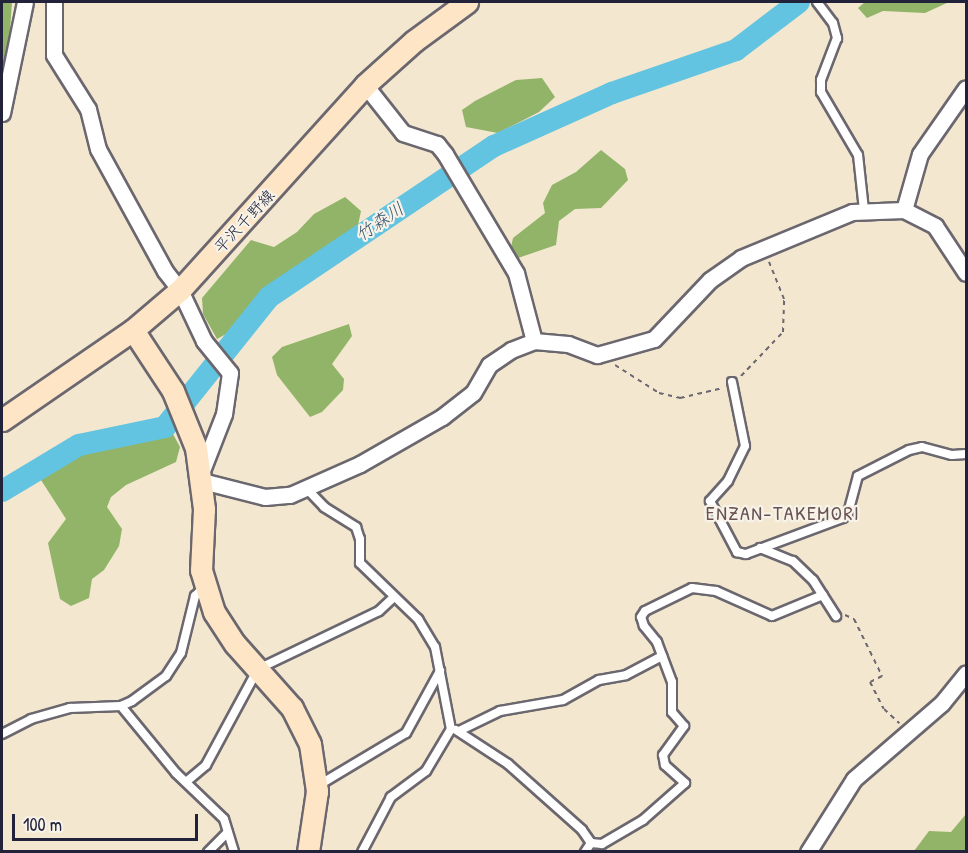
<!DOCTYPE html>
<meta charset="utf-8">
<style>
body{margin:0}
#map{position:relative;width:968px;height:853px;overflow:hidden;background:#f3e7d0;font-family:"Patrick Hand","Klee One",sans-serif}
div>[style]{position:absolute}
.forest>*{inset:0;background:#91b468}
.river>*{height:22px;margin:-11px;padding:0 11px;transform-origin:11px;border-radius:11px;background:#62c4e0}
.path>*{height:2px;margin-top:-1px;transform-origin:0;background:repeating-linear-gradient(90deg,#6b676f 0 4.5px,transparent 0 9px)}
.roads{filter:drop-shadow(2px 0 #6b676f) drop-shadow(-2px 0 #6b676f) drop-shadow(0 2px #6b676f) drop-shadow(0 -2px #6b676f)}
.lane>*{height:8px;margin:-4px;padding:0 4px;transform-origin:4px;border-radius:4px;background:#fff}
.street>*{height:15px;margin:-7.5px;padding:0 7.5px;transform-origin:7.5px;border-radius:7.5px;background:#fff}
.secondary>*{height:21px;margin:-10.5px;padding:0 10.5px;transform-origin:10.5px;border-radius:10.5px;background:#fde5c5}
span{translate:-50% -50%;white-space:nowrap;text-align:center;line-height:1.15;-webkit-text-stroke:4.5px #f7f3e8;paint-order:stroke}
.street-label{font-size:16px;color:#22223b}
.water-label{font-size:18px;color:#35536d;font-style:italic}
.quarter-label{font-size:20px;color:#685254;letter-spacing:1.5px}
.frame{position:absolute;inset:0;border:3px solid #22223b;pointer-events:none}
.scale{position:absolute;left:12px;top:814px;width:186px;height:27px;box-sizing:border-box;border:3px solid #22223b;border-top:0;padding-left:8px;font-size:18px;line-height:21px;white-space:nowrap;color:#22223b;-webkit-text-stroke:4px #f7f3e8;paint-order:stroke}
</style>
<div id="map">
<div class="forest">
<i style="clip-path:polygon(2px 2px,12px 2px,8px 59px,2px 76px)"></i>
<i style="clip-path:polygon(865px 2px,949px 2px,925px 13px,883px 11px,867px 18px,858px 8px)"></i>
<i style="clip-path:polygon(542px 78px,555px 97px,539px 112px,498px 133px,466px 127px,462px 110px,475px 101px,516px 80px)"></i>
<i style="clip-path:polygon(601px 150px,625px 169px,628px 180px,601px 208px,575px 209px,559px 221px,556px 245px,518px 258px,511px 247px,513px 238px,545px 213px,543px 203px,552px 185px,576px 172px)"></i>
<i style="clip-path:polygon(345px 197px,361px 211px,357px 230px,296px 271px,250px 308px,237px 328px,217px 339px,203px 314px,202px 298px,251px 240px,274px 247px,297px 232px,314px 214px)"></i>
<i style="clip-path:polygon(349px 324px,352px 336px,332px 364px,344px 379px,343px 390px,322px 412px,310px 417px,277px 375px,272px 357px,282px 347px)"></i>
<i style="clip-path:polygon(173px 434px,180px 447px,176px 462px,126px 485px,111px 497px,107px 507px,122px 529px,119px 546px,104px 570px,92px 579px,89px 598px,71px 606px,60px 599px,48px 543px,66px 519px,41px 480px,49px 467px,83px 452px,114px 442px)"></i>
<i style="clip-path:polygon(966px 814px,966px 851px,914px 851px,929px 831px,951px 832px)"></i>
</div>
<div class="river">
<i style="left:2px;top:491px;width:90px;rotate:-30.9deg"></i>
<i style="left:79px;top:445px;width:88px;rotate:-11.8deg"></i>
<i style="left:165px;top:427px;width:166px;rotate:-51.3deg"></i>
<i style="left:269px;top:297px;width:271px;rotate:-33.9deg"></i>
<i style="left:494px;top:146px;width:129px;rotate:-24.2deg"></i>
<i style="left:612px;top:93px;width:131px;rotate:-19.1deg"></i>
<i style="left:736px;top:50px;width:79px;rotate:-37.3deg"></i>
</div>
<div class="path">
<i style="left:615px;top:365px;width:52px;rotate:32.5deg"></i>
<i style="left:659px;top:393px;width:22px;rotate:13deg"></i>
<i style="left:680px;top:398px;width:44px;rotate:-13.1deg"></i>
<i style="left:741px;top:376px;width:61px;rotate:-46.3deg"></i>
<i style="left:783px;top:332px;width:33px;rotate:-88deg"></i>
<i style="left:784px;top:299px;width:40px;rotate:-112deg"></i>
<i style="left:845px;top:615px;width:10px;rotate:24deg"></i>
<i style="left:854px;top:619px;width:64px;rotate:63.8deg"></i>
<i style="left:882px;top:676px;width:13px;rotate:153deg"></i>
<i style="left:870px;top:682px;width:30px;rotate:63deg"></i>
<i style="left:884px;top:709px;width:21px;rotate:43deg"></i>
</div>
<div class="roads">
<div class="lane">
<i style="left:817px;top:2px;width:26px;rotate:53deg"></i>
<i style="left:833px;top:23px;width:16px;rotate:75deg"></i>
<i style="left:837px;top:38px;width:45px;rotate:110.9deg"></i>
<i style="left:821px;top:80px;width:12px;rotate:90deg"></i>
<i style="left:821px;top:92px;width:73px;rotate:59.6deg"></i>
<i style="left:858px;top:155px;width:55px;rotate:83.8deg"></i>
<i style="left:732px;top:382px;width:65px;rotate:78.5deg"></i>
<i style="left:745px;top:446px;width:39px;rotate:116deg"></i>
<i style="left:728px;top:481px;width:27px;rotate:132deg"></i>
<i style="left:710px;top:501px;width:58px;rotate:62.1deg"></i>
<i style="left:737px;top:552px;width:9px;rotate:13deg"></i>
<i style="left:746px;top:554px;width:103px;rotate:-20.4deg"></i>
<i style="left:843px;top:518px;width:7px;rotate:-45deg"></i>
<i style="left:848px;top:513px;width:38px;rotate:-75deg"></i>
<i style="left:858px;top:476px;width:57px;rotate:-27deg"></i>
<i style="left:909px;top:450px;width:13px;rotate:-13deg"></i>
<i style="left:922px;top:447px;width:31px;rotate:15deg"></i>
<i style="left:952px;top:455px;width:14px;rotate:-4deg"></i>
<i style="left:305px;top:487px;width:28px;rotate:46deg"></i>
<i style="left:324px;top:507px;width:38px;rotate:32deg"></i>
<i style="left:356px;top:527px;width:13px;rotate:72deg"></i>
<i style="left:360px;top:539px;width:24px;rotate:90deg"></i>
<i style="left:360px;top:563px;width:81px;rotate:44deg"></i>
<i style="left:418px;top:619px;width:33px;rotate:59deg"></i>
<i style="left:435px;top:647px;width:84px;rotate:79deg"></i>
<i style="left:451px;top:729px;width:49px;rotate:120.8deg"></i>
<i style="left:426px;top:771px;width:44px;rotate:143.4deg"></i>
<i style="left:391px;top:797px;width:62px;rotate:117.8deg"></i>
<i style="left:760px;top:548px;width:35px;rotate:22deg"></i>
<i style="left:793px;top:561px;width:28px;rotate:44deg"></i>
<i style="left:813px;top:580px;width:43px;rotate:57.4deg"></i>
<i style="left:121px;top:706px;width:87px;rotate:50.6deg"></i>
<i style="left:176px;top:773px;width:66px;rotate:43.8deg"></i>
<i style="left:224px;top:819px;width:34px;rotate:73deg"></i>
<i style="left:456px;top:730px;width:62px;rotate:33.2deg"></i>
<i style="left:508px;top:764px;width:99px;rotate:41.7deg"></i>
<i style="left:582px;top:830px;width:16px;rotate:55deg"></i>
<i style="left:591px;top:843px;width:11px;rotate:124deg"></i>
<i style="left:459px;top:731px;width:46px;rotate:-26deg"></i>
<i style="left:500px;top:711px;width:64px;rotate:-9.9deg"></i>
<i style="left:563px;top:700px;width:41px;rotate:-29.1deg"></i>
<i style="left:599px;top:680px;width:27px;rotate:-10deg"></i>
<i style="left:626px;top:675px;width:41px;rotate:-27.8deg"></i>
<i style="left:2px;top:734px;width:33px;rotate:-27deg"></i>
<i style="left:31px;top:719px;width:41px;rotate:-15.8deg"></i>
<i style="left:70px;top:708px;width:51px;rotate:-2.2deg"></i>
<i style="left:121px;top:706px;width:12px;rotate:-24deg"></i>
<i style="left:132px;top:701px;width:42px;rotate:-36.3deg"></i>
<i style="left:166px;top:676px;width:27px;rotate:-57deg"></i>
<i style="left:181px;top:653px;width:59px;rotate:-76.2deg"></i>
<i style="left:195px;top:596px;width:11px;rotate:-45deg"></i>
<i style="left:186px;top:782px;width:26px;rotate:-40deg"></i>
<i style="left:206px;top:765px;width:109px;rotate:-61.6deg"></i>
<i style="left:258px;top:669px;width:134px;rotate:-25.6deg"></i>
<i style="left:379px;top:611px;width:19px;rotate:-43deg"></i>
<i style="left:319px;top:785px;width:101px;rotate:-30.9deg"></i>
<i style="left:406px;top:733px;width:71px;rotate:-61.3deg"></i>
<i style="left:591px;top:843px;width:11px;rotate:5deg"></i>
<i style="left:602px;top:844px;width:48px;rotate:-30.3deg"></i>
<i style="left:643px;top:820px;width:56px;rotate:-41.4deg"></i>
<i style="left:685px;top:783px;width:27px;rotate:-138deg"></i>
<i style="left:665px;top:765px;width:10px;rotate:-101deg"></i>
<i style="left:663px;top:755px;width:36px;rotate:-54deg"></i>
<i style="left:684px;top:726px;width:18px;rotate:-131deg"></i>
<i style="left:672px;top:712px;width:30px;rotate:-90deg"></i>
<i style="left:672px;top:682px;width:43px;rotate:-110.6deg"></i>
<i style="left:657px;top:642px;width:21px;rotate:-129deg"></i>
<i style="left:644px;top:626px;width:9px;rotate:-108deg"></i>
<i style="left:641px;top:617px;width:7px;rotate:-56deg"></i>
<i style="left:645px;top:611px;width:52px;rotate:-26.1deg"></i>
<i style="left:692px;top:588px;width:24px;rotate:7deg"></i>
<i style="left:716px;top:591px;width:61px;rotate:24.1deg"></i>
<i style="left:772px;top:616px;width:55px;rotate:-22.4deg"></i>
<i style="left:208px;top:852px;width:28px;rotate:-45deg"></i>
</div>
<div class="street">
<i style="left:54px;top:2px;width:53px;rotate:90deg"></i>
<i style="left:54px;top:55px;width:64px;rotate:57.8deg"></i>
<i style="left:88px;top:109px;width:41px;rotate:76deg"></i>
<i style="left:98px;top:149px;width:139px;rotate:61.2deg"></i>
<i style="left:165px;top:271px;width:24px;rotate:52deg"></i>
<i style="left:180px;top:290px;width:56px;rotate:64.8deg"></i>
<i style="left:204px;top:341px;width:41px;rotate:50.9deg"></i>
<i style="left:230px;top:373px;width:41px;rotate:98.3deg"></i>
<i style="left:224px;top:414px;width:63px;rotate:111.3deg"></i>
<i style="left:365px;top:85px;width:61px;rotate:51.6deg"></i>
<i style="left:403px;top:133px;width:36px;rotate:18deg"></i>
<i style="left:437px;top:144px;width:13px;rotate:51deg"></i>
<i style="left:445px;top:154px;width:139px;rotate:59.2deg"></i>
<i style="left:516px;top:273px;width:70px;rotate:75.2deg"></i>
<i style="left:2px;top:113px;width:113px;rotate:-78.3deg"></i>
<i style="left:904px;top:210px;width:58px;rotate:-74.1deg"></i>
<i style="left:920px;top:154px;width:80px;rotate:-55.1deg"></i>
<i style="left:202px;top:481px;width:65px;rotate:14.3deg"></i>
<i style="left:265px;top:497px;width:25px;rotate:-5deg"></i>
<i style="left:290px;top:495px;width:77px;rotate:-23.9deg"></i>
<i style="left:360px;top:464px;width:95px;rotate:-29.8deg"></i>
<i style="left:442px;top:417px;width:39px;rotate:-38deg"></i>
<i style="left:473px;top:393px;width:32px;rotate:-60deg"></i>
<i style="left:489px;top:365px;width:27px;rotate:-34deg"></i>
<i style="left:511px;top:350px;width:25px;rotate:-21deg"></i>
<i style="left:534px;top:341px;width:34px;rotate:5deg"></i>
<i style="left:568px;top:344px;width:31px;rotate:21deg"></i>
<i style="left:597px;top:355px;width:59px;rotate:-15.7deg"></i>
<i style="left:654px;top:339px;width:81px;rotate:-46.5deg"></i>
<i style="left:710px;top:280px;width:38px;rotate:-35deg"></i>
<i style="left:741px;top:258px;width:120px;rotate:-22.5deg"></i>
<i style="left:852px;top:212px;width:52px;rotate:-2.2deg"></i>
<i style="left:904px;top:210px;width:35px;rotate:27deg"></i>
<i style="left:935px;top:226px;width:56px;rotate:56.6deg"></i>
<i style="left:808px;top:852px;width:86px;rotate:-57.8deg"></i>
<i style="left:854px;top:779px;width:116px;rotate:-40.8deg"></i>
<i style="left:942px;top:703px;width:38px;rotate:-51deg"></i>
</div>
<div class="secondary">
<i style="left:133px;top:330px;width:73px;rotate:56.7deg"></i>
<i style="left:173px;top:391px;width:61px;rotate:68deg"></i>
<i style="left:196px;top:448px;width:62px;rotate:82.5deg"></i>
<i style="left:204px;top:509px;width:61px;rotate:92.8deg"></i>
<i style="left:201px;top:570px;width:44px;rotate:72.8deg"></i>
<i style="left:214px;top:612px;width:38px;rotate:57deg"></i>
<i style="left:235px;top:644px;width:86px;rotate:48.3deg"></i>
<i style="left:292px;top:708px;width:40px;rotate:63.4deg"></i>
<i style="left:310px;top:744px;width:48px;rotate:81.5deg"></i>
<i style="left:317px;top:791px;width:62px;rotate:98.4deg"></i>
<i style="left:2px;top:420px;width:159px;rotate:-34.5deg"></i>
<i style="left:133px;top:330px;width:62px;rotate:-40.4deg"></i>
<i style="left:180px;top:290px;width:276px;rotate:-47.9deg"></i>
<i style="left:365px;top:85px;width:66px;rotate:-41.9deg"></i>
<i style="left:414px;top:41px;width:66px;rotate:-36.3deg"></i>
</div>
</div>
<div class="street-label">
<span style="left:244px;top:221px;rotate:-47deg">平沢千野線</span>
</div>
<div class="water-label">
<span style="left:380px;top:222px;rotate:-34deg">竹森川</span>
</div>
<div class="quarter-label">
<span style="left:783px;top:512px">ENZAN-TAKEMORI</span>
</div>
<div class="frame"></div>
<div class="scale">100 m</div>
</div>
